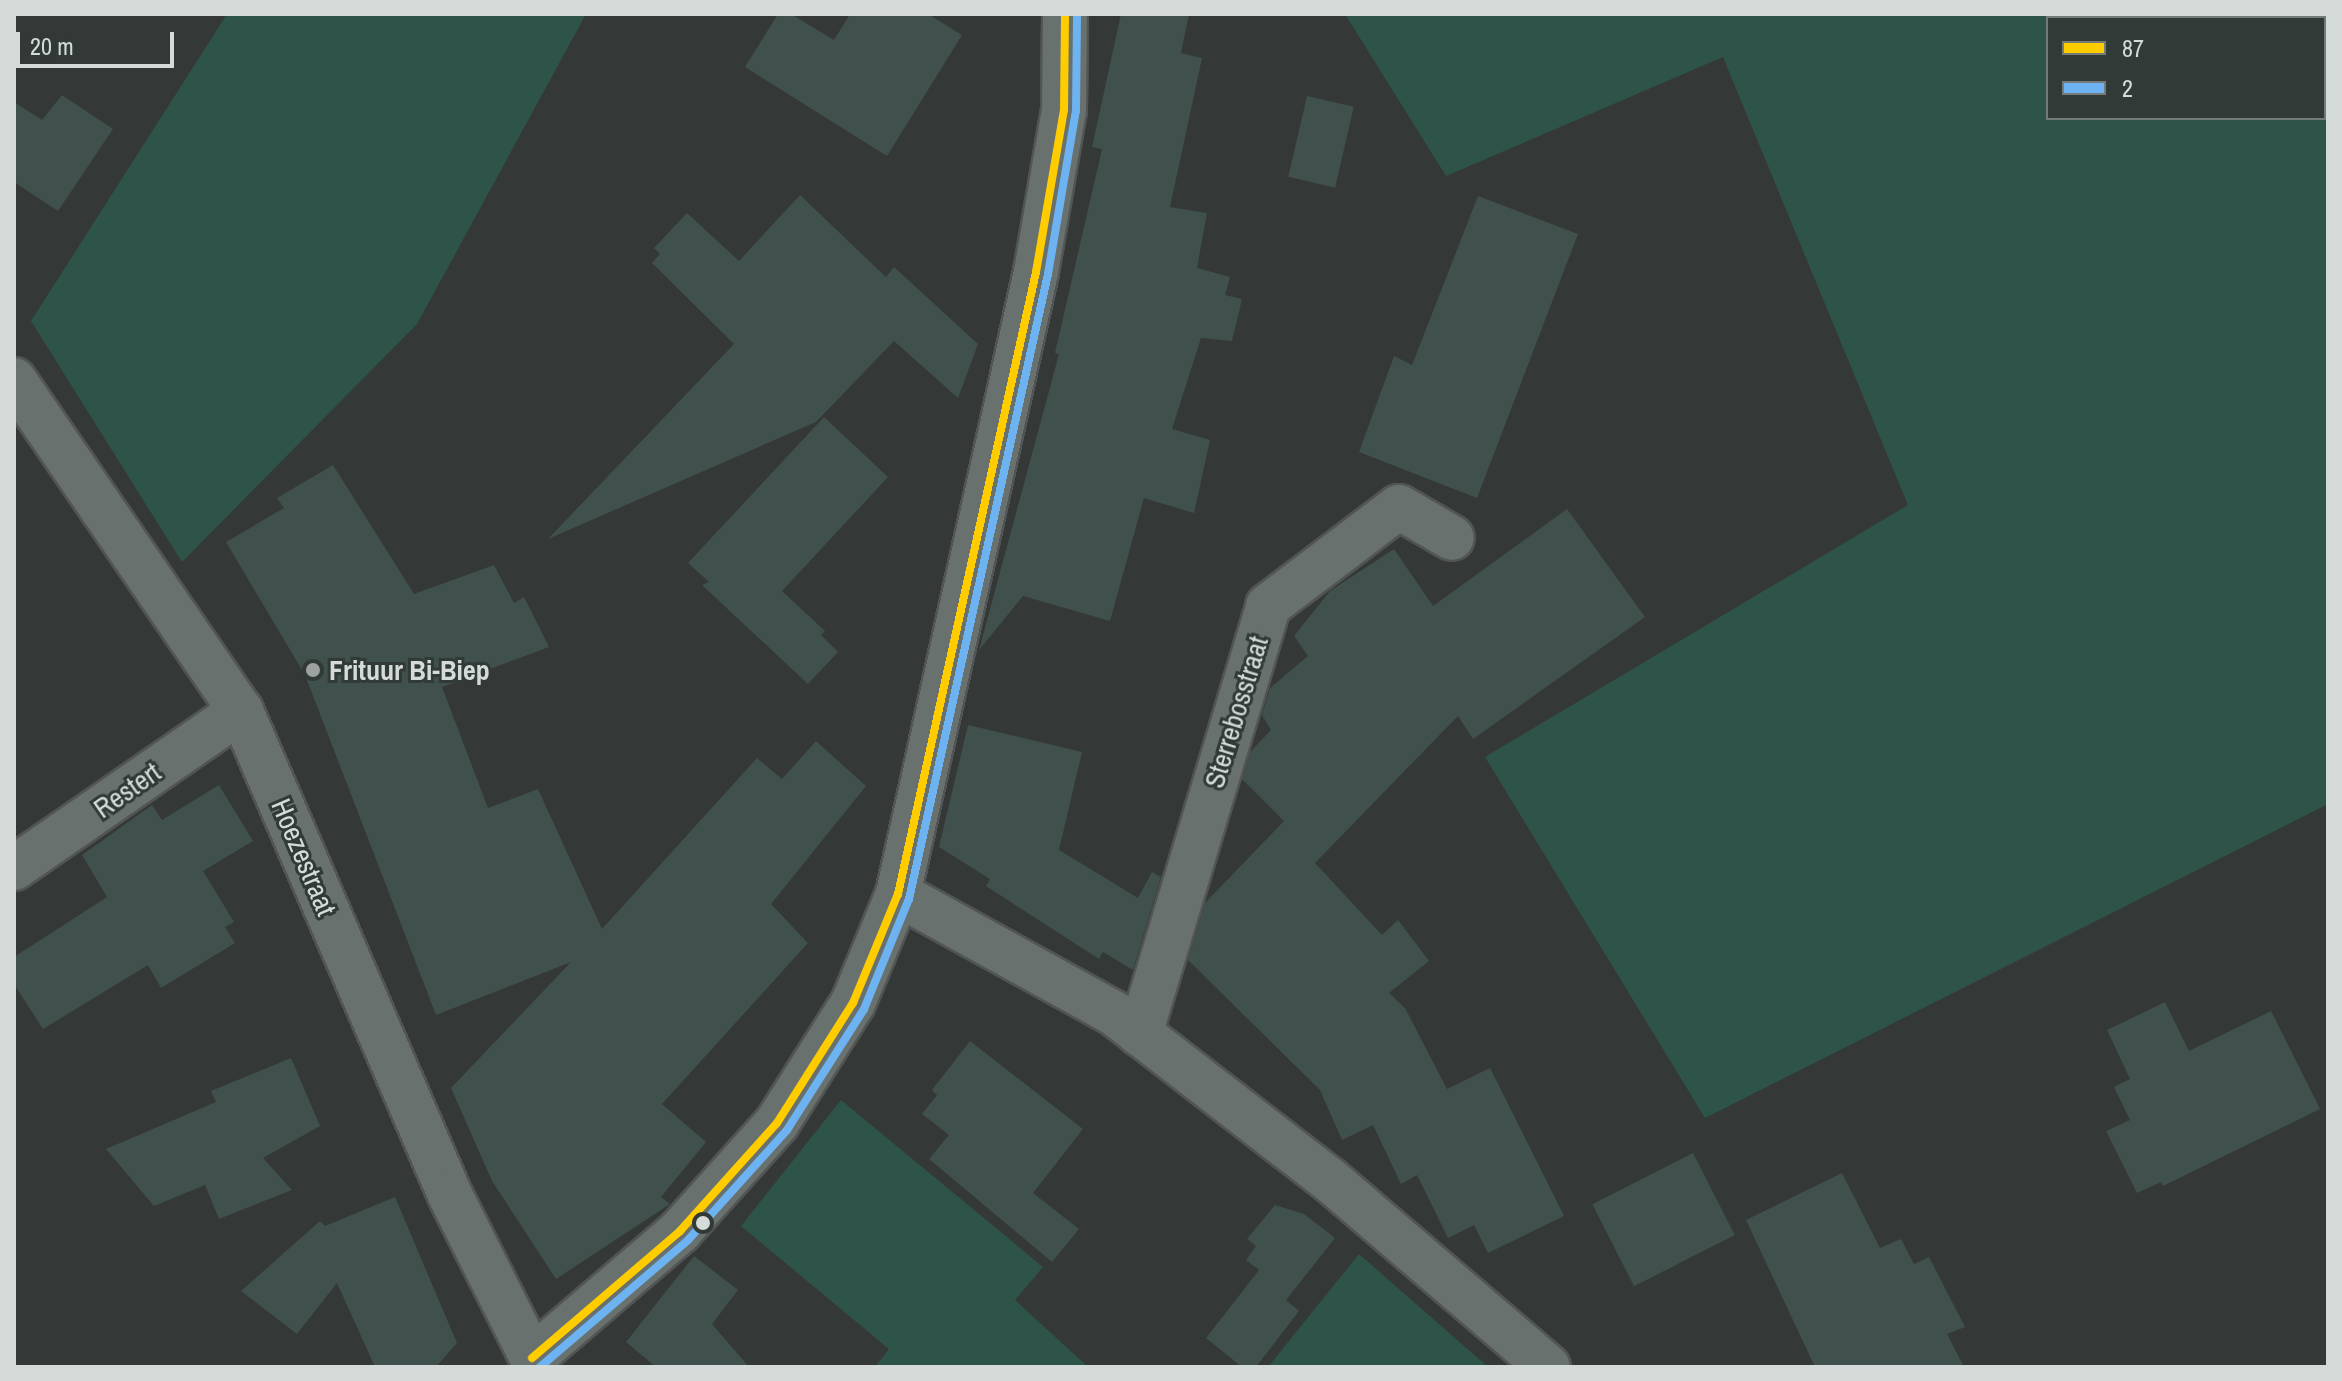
<!DOCTYPE html>
<style>
body{margin:0}
#map{position:relative;width:2342px;height:1381px;overflow:hidden;background:#343836;font-family:"Archivo Narrow",sans-serif}
div>[style]{position:absolute}
.green>*{inset:0;background:#2e5449}
.building>*{inset:0;background:#40504c;transform-origin:0 0}
.roads{filter:drop-shadow(2px 0 #525553) drop-shadow(-2px 0 #525553) drop-shadow(0 2px #525553) drop-shadow(0 -2px #525553)}
.minor>*{height:44px;margin:-22px;padding:0 22px;transform-origin:22px;border-radius:22px;background:#68716e}
.tertiary>*{height:44px;margin:-22px;padding:0 22px;transform-origin:22px;border-radius:22px;background:#68716e}
.bus-1>*{height:8px;margin:-4px;padding:0 4px;transform-origin:4px;border-radius:4px;background:#fc0}
.bus-2>*{height:8px;margin:-4px;padding:0 4px;transform-origin:4px;border-radius:4px;background:#6db2f1}
.dots>*{width:22px;height:22px;translate:-50% -50%;box-sizing:border-box;border:4px solid #323a37;border-radius:50%}
span{translate:-50% -50%;white-space:nowrap;text-align:center;line-height:1.15;-webkit-text-stroke:6px #323a37;paint-order:stroke}
.poi-label{font-size:28px;color:#d5dbd9;font-weight:700}
.left{translate:0 -50%;text-align:left}
.street-label{font-size:28px;color:#d5dbd9}
.frame{position:absolute;inset:0;border:16px solid #d5dbd9;pointer-events:none}
.legend{position:absolute;left:2046px;top:16px;width:280px;height:104px;box-sizing:border-box;background:#323a37;border:2px solid #737a78;margin:0;padding:10px 14px;list-style:none;font-size:24px;color:#d5dbd9}
.legend li{display:flex;align-items:center;gap:16px;height:40px}
.legend b{width:40px;border:2px solid #737a78}
.scale{position:absolute;left:16px;top:32px;width:158px;height:36px;box-sizing:border-box;border:4px solid #d5dbd9;border-top:0;padding-left:10px;font-size:24px;line-height:28px;white-space:nowrap;color:#d5dbd9;-webkit-text-stroke:6px #323a37;paint-order:stroke}
</style>
<div id="map">
<div class="green">
<i style="clip-path:polygon(227px 14px,586px 14px,417px 324px,182px 562px,31px 321px)"></i>
<i style="clip-path:polygon(evenodd,1345px 14px,2328px 14px,2328px 804px,1705px 1118px,1485px 757px,1908px 505px,1723px 57px,1446px 176px,1345px 14px,2048px 18px,2324px 18px,2324px 118px,2048px 118px,2048px 18px)"></i>
<i style="clip-path:polygon(841px 1100px,1043px 1267px,1015px 1300px,1088px 1367px,875px 1367px,889px 1349px,741px 1226px)"></i>
<i style="clip-path:polygon(1359px 1254px,1488px 1367px,1268px 1367px)"></i>
</div>
<div class="building">
<i style="clip-path:polygon(778px 14px,791px 14px,834px 40px,850px 14px,928px 14px,962px 35px,887px 156px,745px 67px)"></i>
<i style="clip-path:polygon(1121px 14px,1189px 14px,1181px 53px,1202px 58px,1170px 207px,1207px 213px,1197px 268px,1230px 277px,1225px 295px,1242px 299px,1232px 341px,1201px 338px,1172px 429px,1210px 440px,1194px 513px,1144px 498px,1110px 621px,1023px 596px,979px 650px,1059px 354px,1055px 353px,1102px 149px,1092px 147px)"></i>
<i style="clip-path:polygon(62px 95px,113px 129px,58px 211px,14px 182px,14px 102px,42px 120px)"></i>
<i style="left:1307px;top:96px;width:48px;height:83px;rotate:13deg"></i>
<i style="clip-path:polygon(800px 195px,886px 277px,894px 267px,978px 344px,958px 398px,894px 341px,816px 422px,548px 539px,734px 344px,652px 263px,660px 254px,654px 248px,687px 213px,739px 261px)"></i>
<i style="clip-path:polygon(1478px 196px,1578px 234px,1477px 498px,1359px 452px,1394px 356px,1412px 365px)"></i>
<i style="clip-path:polygon(824px 417px,888px 477px,782px 591px,825px 631px,821px 635px,838px 652px,808px 684px,702px 585px,709px 582px,688px 563px)"></i>
<i style="clip-path:polygon(333px 465px,414px 594px,494px 565px,514px 603px,524px 597px,549px 647px,442px 687px,488px 808px,538px 789px,602px 929px,757px 758px,782px 779px,816px 741px,866px 786px,771px 904px,808px 943px,662px 1104px,706px 1142px,661px 1197px,670px 1204px,556px 1279px,492px 1181px,451px 1088px,571px 962px,436px 1015px,305px 675px,226px 542px,284px 508px,277px 498px)"></i>
<i style="clip-path:polygon(1567px 509px,1645px 617px,1473px 739px,1458px 716px,1315px 863px,1382px 935px,1398px 920px,1429px 961px,1389px 993px,1405px 1008px,1447px 1089px,1490px 1068px,1564px 1216px,1488px 1253px,1474px 1225px,1448px 1238px,1417px 1175px,1401px 1184px,1373px 1125px,1342px 1140px,1320px 1090px,1188px 960px,1205px 903px,1284px 821px,1242px 779px,1250px 752px,1271px 730px,1262px 715px,1270px 688px,1308px 656px,1294px 636px,1330px 591px,1394px 549px,1433px 606px)"></i>
<i style="clip-path:polygon(968px 725px,1082px 752px,1059px 850px,1138px 898px,1152px 872px,1161px 877px,1133px 970px,1103px 952px,1099px 959px,986px 886px,990px 879px,939px 847px)"></i>
<i style="clip-path:polygon(219px 785px,253px 841px,203px 871px,234px 922px,225px 927px,235px 943px,161px 988px,148px 965px,43px 1029px,14px 984px,14px 957px,107px 897px,82px 855px,152px 805px,162px 820px)"></i>
<i style="clip-path:polygon(2165px 1002px,2189px 1051px,2271px 1011px,2320px 1109px,2163px 1186px,2161px 1182px,2137px 1193px,2106px 1131px,2130px 1120px,2114px 1087px,2130px 1079px,2107px 1030px)"></i>
<i style="clip-path:polygon(970px 1041px,1083px 1129px,1033px 1193px,1079px 1229px,1052px 1262px,929px 1159px,949px 1135px,922px 1114px,937px 1095px,932px 1090px)"></i>
<i style="clip-path:polygon(291px 1058px,320px 1126px,263px 1158px,292px 1190px,219px 1219px,205px 1185px,154px 1206px,106px 1149px,216px 1102px,211px 1091px)"></i>
<i style="left:1693px;top:1153px;width:92px;height:113px;rotate:63deg"></i>
<i style="clip-path:polygon(1842px 1173px,1880px 1248px,1901px 1239px,1914px 1264px,1929px 1257px,1965px 1327px,1947px 1334px,1964px 1367px,1815px 1367px,1746px 1220px)"></i>
<i style="clip-path:polygon(395px 1197px,457px 1343px,436px 1367px,375px 1367px,337px 1283px,297px 1334px,241px 1291px,320px 1221px,325px 1226px)"></i>
<i style="clip-path:polygon(1275px 1205px,1304px 1214px,1335px 1238px,1286px 1300px,1299px 1311px,1256px 1367px,1242px 1367px,1206px 1338px,1259px 1270px,1246px 1260px,1256px 1246px,1247px 1239px)"></i>
<i style="clip-path:polygon(694px 1256px,738px 1290px,712px 1324px,749px 1367px,656px 1367px,626px 1342px)"></i>
</div>
<div class="roads">
<div class="minor">
<i style="left:14px;top:380px;width:401px;rotate:55.6deg"></i>
<i style="left:241px;top:711px;width:527px;rotate:66.64deg"></i>
<i style="left:450px;top:1195px;width:182px;rotate:63.3deg"></i>
<i style="left:14px;top:868px;width:276px;rotate:-34.7deg"></i>
<i style="left:898px;top:894px;width:248px;rotate:28.9deg"></i>
<i style="left:1115px;top:1014px;width:272px;rotate:37.7deg"></i>
<i style="left:1330px;top:1180px;width:287px;rotate:40.6deg"></i>
<i style="left:1140px;top:1034px;width:447px;rotate:-73.3deg"></i>
<i style="left:1268px;top:606px;width:164px;rotate:-37.1deg"></i>
<i style="left:1399px;top:507px;width:61px;rotate:30.3deg"></i>
</div>
<div class="tertiary">
<i style="left:537px;top:1367px;width:10px;rotate:-119deg"></i>
<i style="left:532px;top:1358px;width:195px;rotate:-40.6deg"></i>
<i style="left:680px;top:1231px;width:145px;rotate:-48.1deg"></i>
<i style="left:777px;top:1123px;width:142px;rotate:-57.7deg"></i>
<i style="left:853px;top:1003px;width:118px;rotate:-67.6deg"></i>
<i style="left:898px;top:894px;width:637px;rotate:-77.49deg"></i>
<i style="left:1036px;top:272px;width:164px;rotate:-80.2deg"></i>
<i style="left:1064px;top:110px;width:96px;rotate:-89.4deg"></i>
</div>
</div>
<div class="bus-1">
<i style="left:532px;top:1358px;width:195px;rotate:-40.6deg"></i>
<i style="left:680px;top:1231px;width:145px;rotate:-48.1deg"></i>
<i style="left:777px;top:1123px;width:142px;rotate:-57.7deg"></i>
<i style="left:853px;top:1003px;width:118px;rotate:-67.6deg"></i>
<i style="left:898px;top:894px;width:637px;rotate:-77.49deg"></i>
<i style="left:1036px;top:272px;width:164px;rotate:-80.2deg"></i>
<i style="left:1064px;top:110px;width:96px;rotate:-89.4deg"></i>
</div>
<div class="bus-2">
<i style="left:540px;top:1367px;width:195px;rotate:-40.6deg"></i>
<i style="left:688px;top:1240px;width:148px;rotate:-48deg"></i>
<i style="left:787px;top:1130px;width:143px;rotate:-57.5deg"></i>
<i style="left:864px;top:1009px;width:119px;rotate:-67.8deg"></i>
<i style="left:909px;top:899px;width:640px;rotate:-77.46deg"></i>
<i style="left:1048px;top:274px;width:165px;rotate:-80.3deg"></i>
<i style="left:1076px;top:111px;width:97px;rotate:-89.4deg"></i>
</div>
<div class="dots">
<i style="left:313px;top:670px;background:#9da2a0"></i>
<i style="left:703px;top:1223px;background:#d5dbd9"></i>
</div>
<div class="poi-label">
<span class="left" style="left:329px;top:670px">Frituur Bi-Biep</span>
</div>
<div class="street-label">
<span style="left:1236px;top:712px;rotate:-73deg">Sterrebosstraat</span>
<span style="left:127px;top:790px;rotate:-35deg">Restert</span>
<span style="left:304px;top:857px;rotate:67deg">Hoezestraat</span>
</div>
<div class="frame"></div>
<ul class="legend">
<li><b style="height:10px;background:#fc0"></b>87</li>
<li><b style="height:10px;background:#6db2f1"></b>2</li>
</ul>
<div class="scale">20 m</div>
</div>
